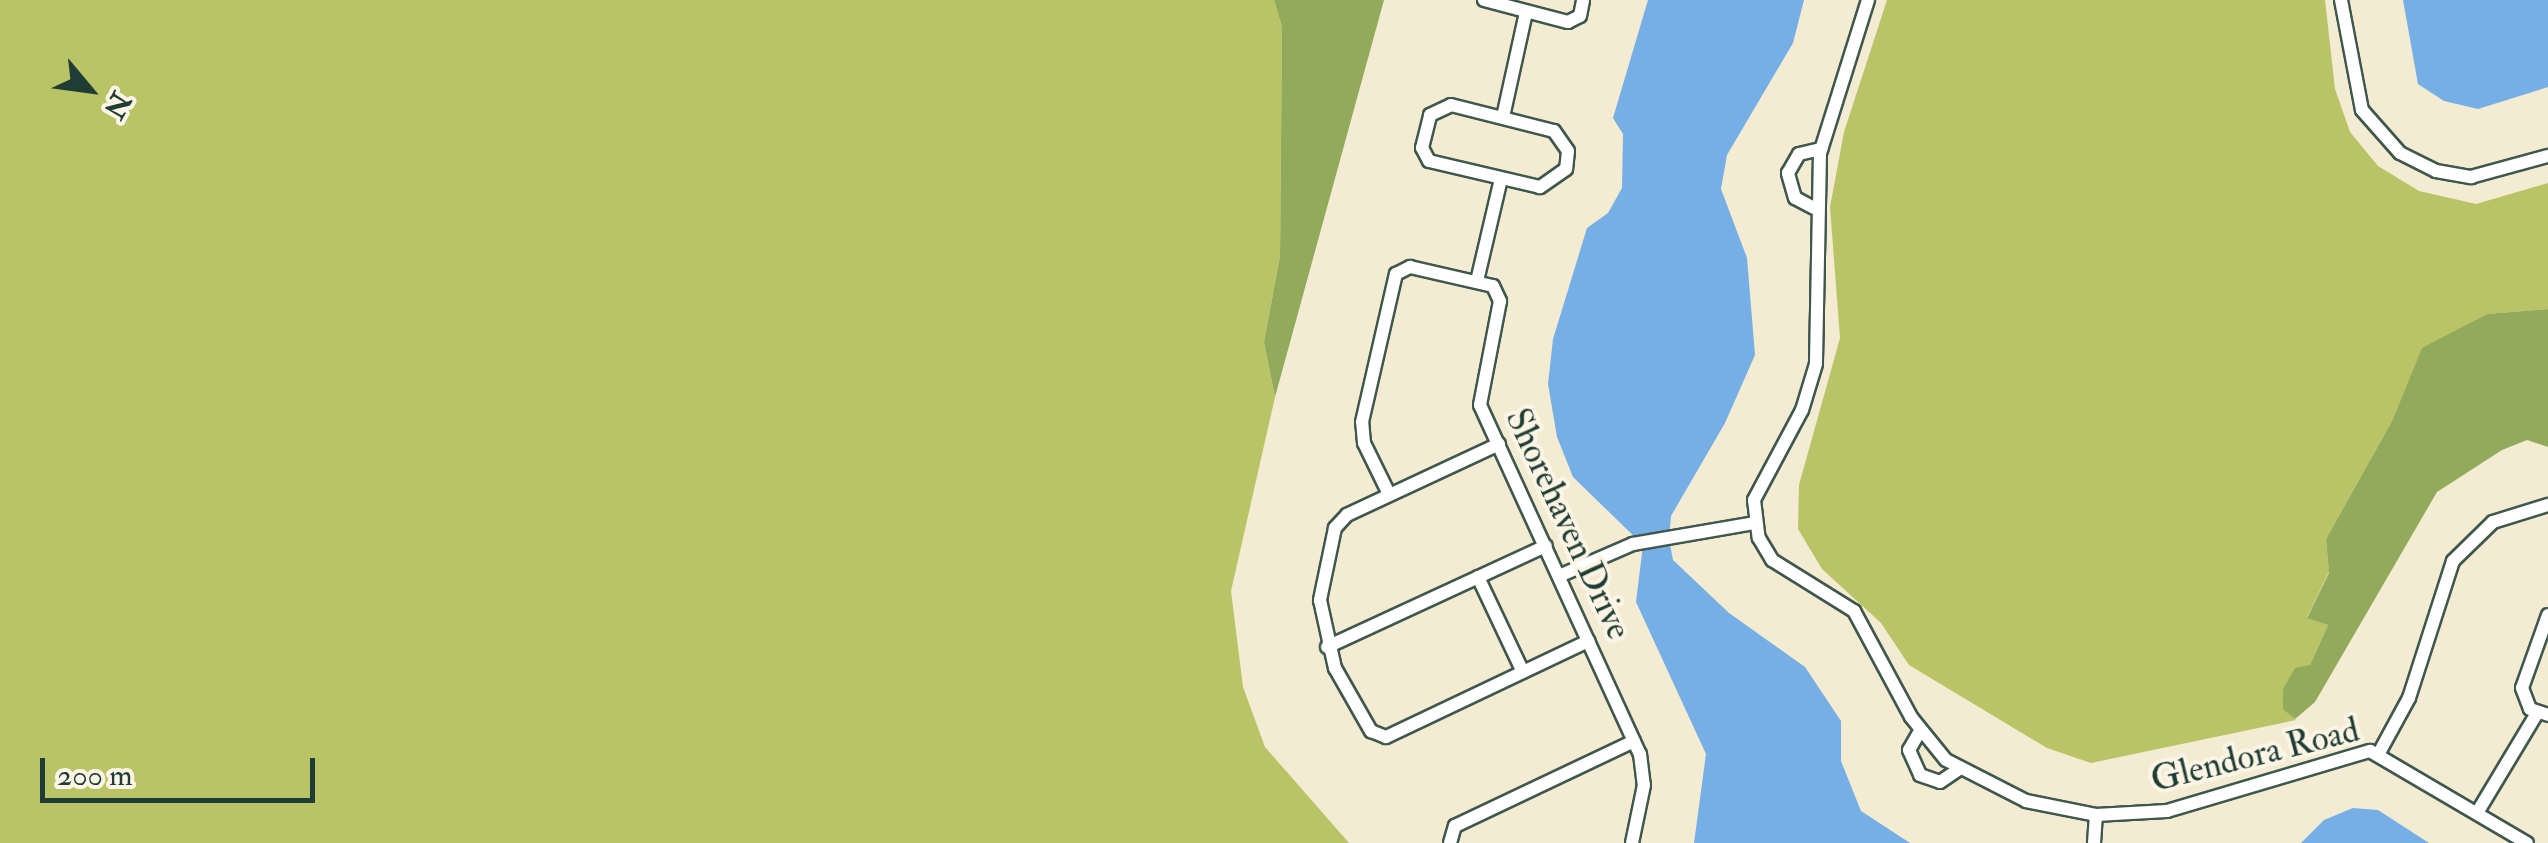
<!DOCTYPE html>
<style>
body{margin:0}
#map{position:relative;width:2548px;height:843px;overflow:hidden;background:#f3ebd2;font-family:"IM FELL Double Pica",serif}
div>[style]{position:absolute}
.green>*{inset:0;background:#b8c466}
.forest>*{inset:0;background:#92aa5b}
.water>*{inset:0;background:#75afe6}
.roads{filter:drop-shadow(2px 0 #3f574c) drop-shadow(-2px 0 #3f574c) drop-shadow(0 2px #3f574c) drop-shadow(0 -2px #3f574c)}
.minor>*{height:12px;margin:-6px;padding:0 6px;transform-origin:6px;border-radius:6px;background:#fff}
span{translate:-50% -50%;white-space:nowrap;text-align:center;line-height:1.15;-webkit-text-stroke:8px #fcf5e5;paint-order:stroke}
.street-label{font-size:35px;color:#1f3d34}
.north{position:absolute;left:40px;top:40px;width:100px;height:100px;-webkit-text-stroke:8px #fcf5e5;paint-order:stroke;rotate:119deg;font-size:28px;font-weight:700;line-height:40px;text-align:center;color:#1f3d34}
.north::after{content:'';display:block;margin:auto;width:35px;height:45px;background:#1f3d34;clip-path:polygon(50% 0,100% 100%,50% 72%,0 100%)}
.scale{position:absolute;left:40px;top:758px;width:275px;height:45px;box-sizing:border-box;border:5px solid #1f3d34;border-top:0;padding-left:12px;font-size:30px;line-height:35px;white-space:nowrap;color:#1f3d34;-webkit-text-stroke:8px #fcf5e5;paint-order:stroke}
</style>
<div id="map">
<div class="green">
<i style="clip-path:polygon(0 0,1274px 0,1282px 27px,1280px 256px,1264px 342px,1275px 397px,1231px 591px,1243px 687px,1265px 747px,1349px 843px,0 843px)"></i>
<i style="clip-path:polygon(1887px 0,2325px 0,2335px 89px,2350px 132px,2378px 166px,2419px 191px,2476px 204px,2548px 183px,2548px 309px,2487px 314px,2422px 349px,2392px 421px,2326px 539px,2329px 572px,2307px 617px,2328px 625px,2310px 665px,2283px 690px,2284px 709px,2296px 720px,2091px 763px,2047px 748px,1909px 665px,1881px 623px,1822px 569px,1798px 529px,1799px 485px,1840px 338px,1830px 207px,1844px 132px)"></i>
</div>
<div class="forest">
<i style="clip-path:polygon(1274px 0,1384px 0,1275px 397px,1264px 342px,1280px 256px,1282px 27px)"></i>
<i style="clip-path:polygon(2548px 309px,2548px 447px,2527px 440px,2502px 450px,2437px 492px,2315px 702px,2295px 719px,2283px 709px,2283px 689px,2295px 668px,2310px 665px,2328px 625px,2307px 618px,2329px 573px,2326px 539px,2392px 421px,2422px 348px,2487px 314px)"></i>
</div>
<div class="water">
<i style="clip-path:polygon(1648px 0,1804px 0,1793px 43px,1727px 155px,1721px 189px,1747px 258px,1755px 355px,1725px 423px,1671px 516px,1669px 539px,1673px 560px,1729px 613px,1805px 667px,1841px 721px,1841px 761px,1861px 811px,1910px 843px,1694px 843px,1706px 754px,1636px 602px,1643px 545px,1573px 477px,1557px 437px,1548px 384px,1553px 339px,1587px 228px,1608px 213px,1622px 188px,1623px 134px,1613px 118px)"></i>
<i style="clip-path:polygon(2403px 0,2548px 0,2548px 87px,2478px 109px,2444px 101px,2418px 84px)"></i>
<i style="clip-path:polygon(2353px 808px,2378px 810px,2429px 843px,2301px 843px,2324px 820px)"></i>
</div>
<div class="roads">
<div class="minor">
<i style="left:1484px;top:0;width:87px;rotate:14.7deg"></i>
<i style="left:1568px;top:22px;width:13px;rotate:-27deg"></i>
<i style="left:1580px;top:16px;width:16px;rotate:-79deg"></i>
<i style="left:1868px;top:0;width:160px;rotate:107.4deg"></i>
<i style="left:1820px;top:153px;width:211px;rotate:91.1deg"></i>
<i style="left:1816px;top:364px;width:48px;rotate:106.9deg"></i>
<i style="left:1802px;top:410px;width:102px;rotate:118.1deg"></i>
<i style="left:1754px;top:500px;width:38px;rotate:83deg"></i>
<i style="left:1759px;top:538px;width:26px;rotate:59deg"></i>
<i style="left:1772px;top:560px;width:97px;rotate:31.9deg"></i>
<i style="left:1854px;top:611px;width:120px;rotate:61.7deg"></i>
<i style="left:1911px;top:717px;width:55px;rotate:50.9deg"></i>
<i style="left:1946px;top:760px;width:90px;rotate:27.1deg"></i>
<i style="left:2026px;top:801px;width:71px;rotate:11.3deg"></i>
<i style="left:2096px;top:815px;width:71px;rotate:-3.2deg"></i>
<i style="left:2167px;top:811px;width:212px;rotate:-16.5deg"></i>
<i style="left:2370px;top:751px;width:182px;rotate:30.4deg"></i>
<i style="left:2341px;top:0;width:112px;rotate:79.2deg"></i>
<i style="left:2362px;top:110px;width:57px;rotate:48.5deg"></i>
<i style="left:2400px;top:153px;width:40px;rotate:26.6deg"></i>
<i style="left:2436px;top:171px;width:36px;rotate:10deg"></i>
<i style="left:2471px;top:177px;width:80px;rotate:-15.3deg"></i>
<i style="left:1451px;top:105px;width:106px;rotate:14.2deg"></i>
<i style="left:1554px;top:131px;width:24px;rotate:55deg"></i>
<i style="left:1568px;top:151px;width:18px;rotate:96deg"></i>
<i style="left:1566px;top:169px;width:32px;rotate:145deg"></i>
<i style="left:1540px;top:187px;width:114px;rotate:-166.8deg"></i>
<i style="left:1429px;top:161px;width:15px;rotate:-118deg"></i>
<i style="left:1422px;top:148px;width:34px;rotate:-76deg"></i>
<i style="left:1430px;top:115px;width:23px;rotate:-25deg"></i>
<i style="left:1503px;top:117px;width:107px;rotate:-77.6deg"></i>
<i style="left:1814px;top:208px;width:21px;rotate:-152deg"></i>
<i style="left:1795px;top:198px;width:26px;rotate:-106deg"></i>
<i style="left:1788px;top:173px;width:22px;rotate:-60deg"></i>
<i style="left:1799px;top:154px;width:23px;rotate:-13deg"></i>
<i style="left:1477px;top:281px;width:105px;rotate:-76.8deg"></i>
<i style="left:1499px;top:444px;width:168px;rotate:155deg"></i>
<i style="left:1347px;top:515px;width:18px;rotate:133deg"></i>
<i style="left:1335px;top:528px;width:74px;rotate:101.8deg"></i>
<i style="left:1320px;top:600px;width:70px;rotate:77.6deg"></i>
<i style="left:1335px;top:668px;width:73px;rotate:60.3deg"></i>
<i style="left:1371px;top:731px;width:16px;rotate:22deg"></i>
<i style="left:1386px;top:737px;width:224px;rotate:-25.4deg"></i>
<i style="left:1389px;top:494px;width:57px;rotate:-116.1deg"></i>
<i style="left:1364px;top:443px;width:21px;rotate:-95deg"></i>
<i style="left:1362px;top:422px;width:152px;rotate:-77.1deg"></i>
<i style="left:1396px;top:274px;width:16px;rotate:-27deg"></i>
<i style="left:1410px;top:267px;width:85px;rotate:12.9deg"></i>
<i style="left:1493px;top:286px;width:17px;rotate:65deg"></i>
<i style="left:1500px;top:301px;width:106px;rotate:100.9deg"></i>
<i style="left:1480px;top:405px;width:384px;rotate:65.4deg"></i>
<i style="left:1640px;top:754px;width:31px;rotate:83deg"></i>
<i style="left:1644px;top:785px;width:59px;rotate:101.7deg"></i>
<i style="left:1559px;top:576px;width:81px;rotate:-23.4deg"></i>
<i style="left:1633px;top:544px;width:124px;rotate:-9.8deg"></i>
<i style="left:1478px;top:577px;width:105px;rotate:64.7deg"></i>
<i style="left:2548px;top:615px;width:77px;rotate:109.6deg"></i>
<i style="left:2522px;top:688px;width:22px;rotate:69deg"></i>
<i style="left:2530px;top:709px;width:19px;rotate:18deg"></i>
<i style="left:1327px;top:647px;width:241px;rotate:-24.8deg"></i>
<i style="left:1920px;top:731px;width:22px;rotate:120deg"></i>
<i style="left:1909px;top:750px;width:27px;rotate:66deg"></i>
<i style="left:1920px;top:775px;width:21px;rotate:19deg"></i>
<i style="left:1940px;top:782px;width:23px;rotate:-34deg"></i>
<i style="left:2379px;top:753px;width:63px;rotate:-61.4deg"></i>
<i style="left:2409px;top:698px;width:144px;rotate:-72.2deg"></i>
<i style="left:2453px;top:561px;width:56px;rotate:-44.3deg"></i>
<i style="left:2493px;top:522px;width:58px;rotate:-17.2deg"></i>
<i style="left:2477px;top:813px;width:117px;rotate:-59deg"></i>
<i style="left:1450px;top:843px;width:18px;rotate:-74deg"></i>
<i style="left:1455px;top:826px;width:198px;rotate:-25.4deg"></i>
<i style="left:2094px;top:843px;width:28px;rotate:-86deg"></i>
</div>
</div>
<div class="street-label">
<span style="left:1568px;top:524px;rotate:65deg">Shorehaven Drive</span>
<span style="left:2255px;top:755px;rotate:-14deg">Glendora Road</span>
</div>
<div class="north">N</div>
<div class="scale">200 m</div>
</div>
